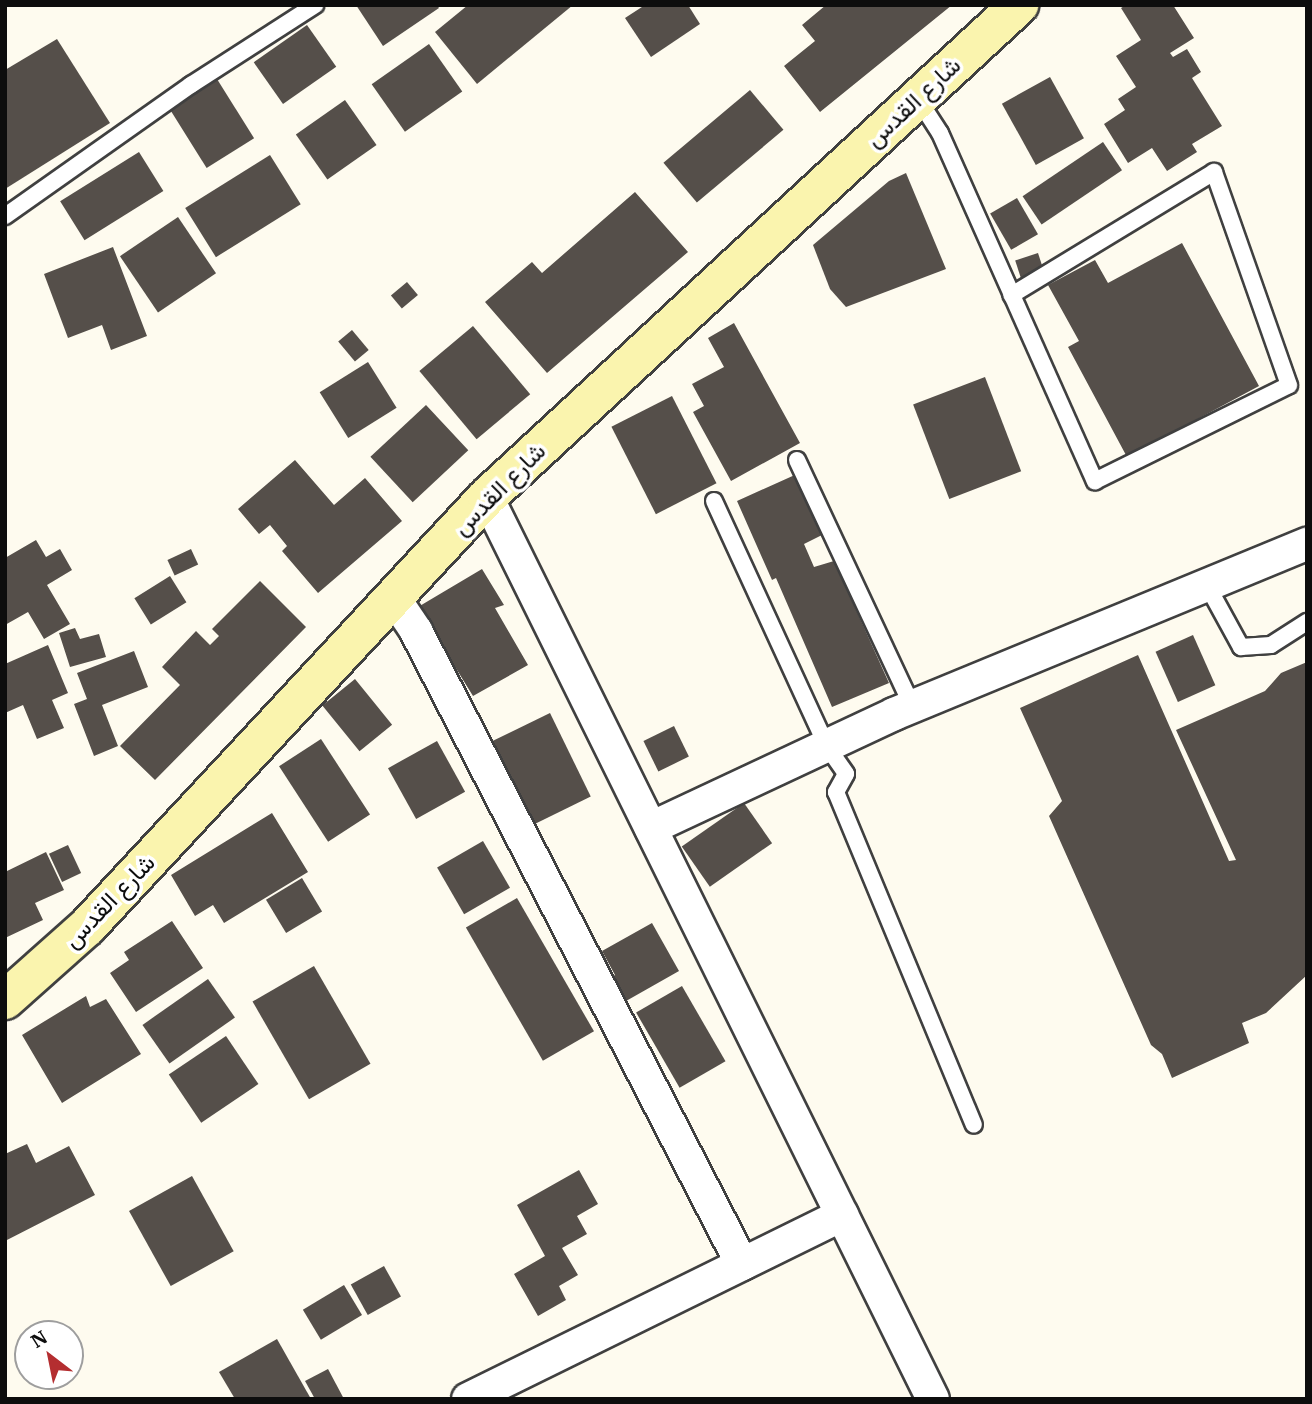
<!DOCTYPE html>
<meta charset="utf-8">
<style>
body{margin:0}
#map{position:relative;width:1312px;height:1404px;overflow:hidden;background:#fefbef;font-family:"IBM Plex Serif",Vazirmatn,serif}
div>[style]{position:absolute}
.building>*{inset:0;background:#554f4a;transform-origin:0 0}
.roads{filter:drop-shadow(2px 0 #404040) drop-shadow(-2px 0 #404040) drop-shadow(0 2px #404040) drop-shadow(0 -2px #404040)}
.lane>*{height:16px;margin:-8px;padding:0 8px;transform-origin:8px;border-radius:8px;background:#fff}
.street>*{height:32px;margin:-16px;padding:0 16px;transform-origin:16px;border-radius:16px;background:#fff}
.secondary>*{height:38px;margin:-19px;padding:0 19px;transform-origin:19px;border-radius:19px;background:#faf4ae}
span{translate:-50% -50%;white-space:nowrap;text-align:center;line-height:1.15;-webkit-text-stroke:7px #fff;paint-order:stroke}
.street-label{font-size:24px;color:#0d0d0d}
.frame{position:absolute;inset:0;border:7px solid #0d0d0d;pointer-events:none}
.north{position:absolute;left:14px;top:1320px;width:70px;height:70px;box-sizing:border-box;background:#fff;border:2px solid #9e9e9e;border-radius:50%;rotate:328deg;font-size:19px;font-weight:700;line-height:28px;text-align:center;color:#0d0d0d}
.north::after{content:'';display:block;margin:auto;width:24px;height:32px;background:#b42e30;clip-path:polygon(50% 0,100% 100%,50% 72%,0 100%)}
</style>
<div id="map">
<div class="building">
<i style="clip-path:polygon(356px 5px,437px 5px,439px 8px,383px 46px)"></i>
<i style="clip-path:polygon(468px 5px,573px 5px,477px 84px,435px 32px)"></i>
<i style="clip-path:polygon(645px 5px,688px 5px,700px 24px,651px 57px,625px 18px)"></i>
<i style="clip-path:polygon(826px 5px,952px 5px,820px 112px,784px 66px,815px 41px,802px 25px)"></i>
<i style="clip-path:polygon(1126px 5px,1173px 5px,1194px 38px,1170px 53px,1173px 57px,1187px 49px,1201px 72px,1192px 78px,1222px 126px,1192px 144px,1197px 152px,1167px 171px,1152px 148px,1128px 163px,1104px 124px,1125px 110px,1118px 99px,1136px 87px,1116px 56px,1141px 40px,1121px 8px)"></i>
<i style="left:307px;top:25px;width:51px;height:65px;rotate:55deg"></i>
<i style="clip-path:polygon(57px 39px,110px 123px,5px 189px,5px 70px)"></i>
<i style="left:429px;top:44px;width:58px;height:70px;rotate:55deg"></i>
<i style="left:1050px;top:77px;width:70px;height:55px;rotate:61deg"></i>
<i style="left:217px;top:79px;width:70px;height:56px;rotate:58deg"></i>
<i style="left:750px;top:90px;width:52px;height:113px;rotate:50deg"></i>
<i style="left:345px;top:100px;width:55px;height:60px;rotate:55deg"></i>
<i style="left:1103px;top:142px;width:34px;height:97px;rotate:56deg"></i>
<i style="left:139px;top:152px;width:46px;height:93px;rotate:58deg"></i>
<i style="left:270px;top:155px;width:58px;height:100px;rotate:58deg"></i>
<i style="clip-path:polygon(906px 173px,946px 269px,846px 307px,830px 289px,813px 245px,889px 181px)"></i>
<i style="clip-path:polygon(635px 192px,688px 252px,547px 373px,485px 302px,532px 262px,542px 273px)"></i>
<i style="left:1017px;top:198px;width:42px;height:31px;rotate:60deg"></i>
<i style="left:178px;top:217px;width:68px;height:70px;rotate:56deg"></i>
<i style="clip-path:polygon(1182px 243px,1259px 386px,1127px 457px,1068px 347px,1079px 341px,1048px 285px,1095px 260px,1108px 283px)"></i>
<i style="clip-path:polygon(113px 247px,147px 336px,111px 350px,102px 325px,68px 338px,44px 274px)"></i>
<i style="left:1038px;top:253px;width:20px;height:24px;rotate:72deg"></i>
<i style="left:407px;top:282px;width:17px;height:21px;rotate:50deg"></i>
<i style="clip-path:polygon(734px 323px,800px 443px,731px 481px,693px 412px,704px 406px,692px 384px,724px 367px,708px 338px)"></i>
<i style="left:473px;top:326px;width:89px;height:70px;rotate:50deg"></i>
<i style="left:352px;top:330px;width:26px;height:18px;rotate:50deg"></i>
<i style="left:368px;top:362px;width:54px;height:57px;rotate:58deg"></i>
<i style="left:985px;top:377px;width:101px;height:77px;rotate:69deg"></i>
<i style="left:672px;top:396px;width:98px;height:68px;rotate:63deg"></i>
<i style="left:426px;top:405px;width:62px;height:76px;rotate:47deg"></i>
<i style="clip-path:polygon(295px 460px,334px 505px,365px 478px,402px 521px,318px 593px,282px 551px,287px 546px,270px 525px,259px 534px,238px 509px)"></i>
<i style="clip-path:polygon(797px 474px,824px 534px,804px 544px,814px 567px,834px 561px,889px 683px,832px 707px,776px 578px,772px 580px,737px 501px)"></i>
<i style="clip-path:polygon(36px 540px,46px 557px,60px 549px,72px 570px,47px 585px,70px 624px,44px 639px,28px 612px,5px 625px,5px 558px)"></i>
<i style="left:191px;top:549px;width:17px;height:26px;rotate:65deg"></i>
<i style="clip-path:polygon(482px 569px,504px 605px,495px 608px,528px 665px,473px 696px,418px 607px)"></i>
<i style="left:170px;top:576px;width:31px;height:42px;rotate:58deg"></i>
<i style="clip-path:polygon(260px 581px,306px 627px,155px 780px,120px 746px,180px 685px,162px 667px,196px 631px,210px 645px,219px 636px,212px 629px)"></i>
<i style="clip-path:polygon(75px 628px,80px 639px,99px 634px,106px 657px,70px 667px,59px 633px)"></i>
<i style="left:1193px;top:635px;width:55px;height:41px;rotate:66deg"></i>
<i style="clip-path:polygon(48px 645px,68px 693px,52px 700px,64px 728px,37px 739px,23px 705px,5px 713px,5px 664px)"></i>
<i style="clip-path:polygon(134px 651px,148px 687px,102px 705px,118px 746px,94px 756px,74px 704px,87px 699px,77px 673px)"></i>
<i style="clip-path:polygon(1138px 655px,1229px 861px,1236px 860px,1176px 730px,1265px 691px,1281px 673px,1307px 662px,1307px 975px,1266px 1013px,1242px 1023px,1249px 1043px,1172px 1078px,1162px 1054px,1151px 1045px,1049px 816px,1062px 801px,1020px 708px)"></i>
<i style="left:355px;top:679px;width:59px;height:42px;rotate:51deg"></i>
<i style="left:550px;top:713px;width:93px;height:64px;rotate:64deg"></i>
<i style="left:674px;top:726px;width:34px;height:34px;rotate:64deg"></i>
<i style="left:321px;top:739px;width:90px;height:50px;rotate:57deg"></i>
<i style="left:437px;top:741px;width:58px;height:56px;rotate:61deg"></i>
<i style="left:744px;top:803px;width:49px;height:76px;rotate:55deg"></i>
<i style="clip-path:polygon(272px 813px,308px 872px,224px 923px,213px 905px,195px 916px,171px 875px)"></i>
<i style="left:483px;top:841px;width:54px;height:53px;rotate:60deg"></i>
<i style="left:68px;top:845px;width:31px;height:21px;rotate:65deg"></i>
<i style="clip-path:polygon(46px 852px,64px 890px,35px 903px,43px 920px,5px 938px,5px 872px)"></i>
<i style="left:302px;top:878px;width:39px;height:42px;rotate:59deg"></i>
<i style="left:517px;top:898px;width:154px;height:59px;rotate:60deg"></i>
<i style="clip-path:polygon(172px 921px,203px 968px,136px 1012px,110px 973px,129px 960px,124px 952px)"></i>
<i style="clip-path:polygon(652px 923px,679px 971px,619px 1005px,605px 981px,615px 975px,602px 951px)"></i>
<i style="left:314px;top:966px;width:113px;height:71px;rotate:60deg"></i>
<i style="left:208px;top:979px;width:47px;height:80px;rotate:55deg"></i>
<i style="left:682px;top:986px;width:87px;height:53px;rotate:60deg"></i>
<i style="clip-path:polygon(86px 996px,90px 1007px,106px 999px,141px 1054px,62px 1103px,22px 1035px)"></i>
<i style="left:226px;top:1036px;width:58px;height:69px;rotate:56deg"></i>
<i style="clip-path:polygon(27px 1144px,36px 1163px,69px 1146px,95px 1195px,5px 1241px,5px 1154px)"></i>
<i style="clip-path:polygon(579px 1170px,598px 1204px,577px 1216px,587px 1234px,562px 1248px,578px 1275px,559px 1286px,566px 1300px,538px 1316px,514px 1274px,545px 1256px,517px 1205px)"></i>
<i style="left:192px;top:1176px;width:86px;height:72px;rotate:61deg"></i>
<i style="left:384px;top:1266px;width:35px;height:38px;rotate:61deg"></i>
<i style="left:344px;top:1285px;width:35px;height:48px;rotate:59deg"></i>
<i style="clip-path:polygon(277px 1339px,311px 1399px,235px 1399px,219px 1372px)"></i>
<i style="clip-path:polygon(328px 1369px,344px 1399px,315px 1399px,305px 1381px)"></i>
</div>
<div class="roads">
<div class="lane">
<i style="left:918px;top:99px;width:40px;rotate:57.1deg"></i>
<i style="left:940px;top:133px;width:177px;rotate:66deg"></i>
<i style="left:1012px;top:295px;width:204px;rotate:66deg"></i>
<i style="left:1095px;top:481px;width:216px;rotate:-26.3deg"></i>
<i style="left:1289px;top:385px;width:226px;rotate:-109.4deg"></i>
<i style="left:1214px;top:172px;width:237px;rotate:148.7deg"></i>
<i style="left:5px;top:216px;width:228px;rotate:-35.2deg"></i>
<i style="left:191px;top:85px;width:148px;rotate:-32.8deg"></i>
<i style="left:797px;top:460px;width:272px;rotate:64.9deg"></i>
<i style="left:714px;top:501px;width:268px;rotate:65.3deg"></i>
<i style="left:826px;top:745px;width:35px;rotate:55deg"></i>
<i style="left:846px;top:774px;width:21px;rotate:119deg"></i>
<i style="left:836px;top:792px;width:360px;rotate:67.5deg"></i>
<i style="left:1207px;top:585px;width:71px;rotate:61.3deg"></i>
<i style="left:1241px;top:647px;width:30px;rotate:-4deg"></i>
<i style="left:1271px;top:645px;width:43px;rotate:-32.6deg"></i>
</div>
<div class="street">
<i style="left:487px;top:497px;width:1006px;rotate:63.69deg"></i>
<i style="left:394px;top:598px;width:40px;rotate:56deg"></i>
<i style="left:416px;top:631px;width:712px;rotate:62.75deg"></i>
<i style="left:651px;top:828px;width:268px;rotate:-25.1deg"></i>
<i style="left:894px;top:714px;width:447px;rotate:-22.4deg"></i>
<i style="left:468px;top:1399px;width:417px;rotate:-26.2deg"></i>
</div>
<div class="secondary">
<i style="left:5px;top:1000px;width:110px;rotate:-41.7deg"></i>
<i style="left:87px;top:927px;width:587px;rotate:-47.07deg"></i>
<i style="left:487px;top:497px;width:725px;rotate:-42.76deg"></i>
</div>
</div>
<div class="street-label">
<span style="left:913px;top:102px;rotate:-43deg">شارع القدس</span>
<span style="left:499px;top:489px;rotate:-45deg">شارع القدس</span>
<span style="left:109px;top:901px;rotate:-46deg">شارع القدس</span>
</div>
<div class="frame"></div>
<div class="north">N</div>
</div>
